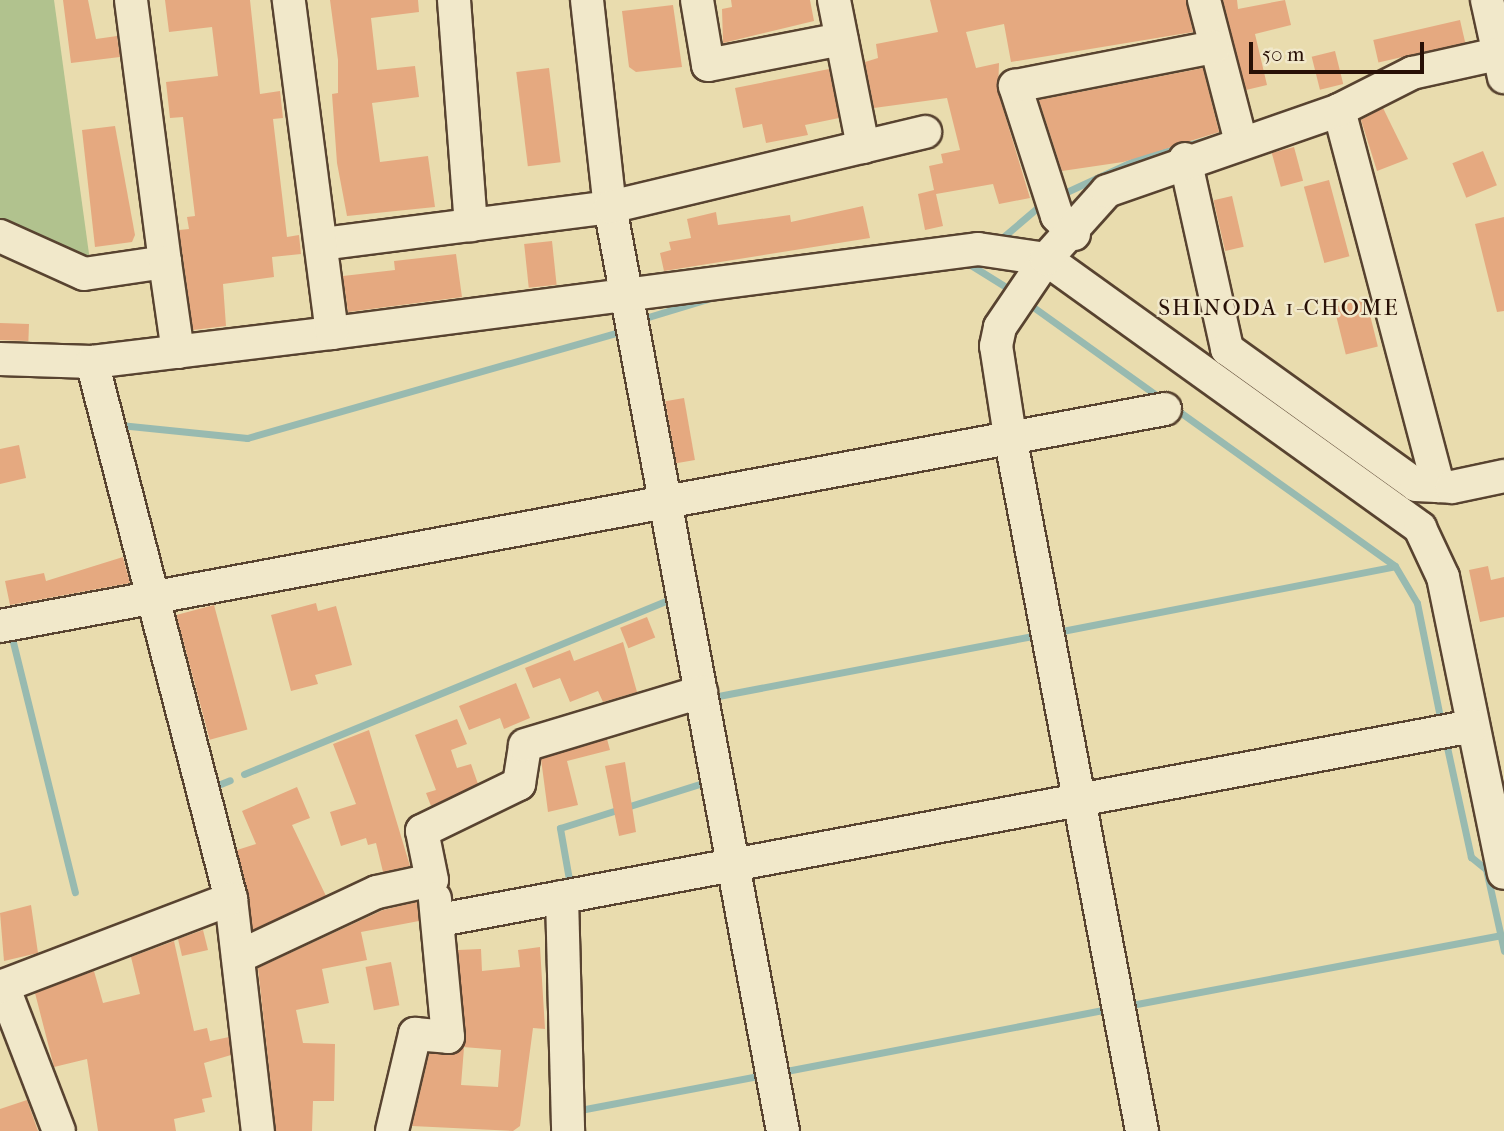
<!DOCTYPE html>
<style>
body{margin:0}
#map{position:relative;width:1504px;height:1131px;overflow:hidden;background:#e9dcae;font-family:"IM FELL French Canon",serif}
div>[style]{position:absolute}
.green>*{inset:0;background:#b1c28e}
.stream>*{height:7px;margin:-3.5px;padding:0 3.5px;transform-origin:3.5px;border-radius:3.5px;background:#98bab0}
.building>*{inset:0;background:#e5a980;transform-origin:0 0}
.roads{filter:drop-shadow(2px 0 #584330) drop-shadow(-2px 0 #584330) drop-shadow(0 2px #584330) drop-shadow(0 -2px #584330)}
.minor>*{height:32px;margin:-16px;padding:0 16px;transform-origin:16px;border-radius:16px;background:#f1e8ca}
span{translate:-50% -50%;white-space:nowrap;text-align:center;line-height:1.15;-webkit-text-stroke:5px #f1e8ca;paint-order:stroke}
.neighbourhood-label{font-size:23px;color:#281006;letter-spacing:2px}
.scale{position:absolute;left:1249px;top:42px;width:175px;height:32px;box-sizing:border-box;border:4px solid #281006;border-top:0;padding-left:9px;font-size:21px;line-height:24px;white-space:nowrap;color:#281006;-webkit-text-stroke:5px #f1e8ca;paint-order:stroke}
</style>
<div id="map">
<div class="green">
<i style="clip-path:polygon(0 0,54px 0,90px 261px,0 227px)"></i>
</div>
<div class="stream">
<i style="left:1060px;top:195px;width:86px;rotate:-24.8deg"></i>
<i style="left:1138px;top:159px;width:85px;rotate:-15.7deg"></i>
<i style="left:1002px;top:238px;width:54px;rotate:-40.5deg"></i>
<i style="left:1006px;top:238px;width:29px;rotate:10deg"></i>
<i style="left:969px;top:264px;width:53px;rotate:31.9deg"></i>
<i style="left:1029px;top:304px;width:450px;rotate:35.6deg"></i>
<i style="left:645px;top:318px;width:69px;rotate:-16.9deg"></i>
<i style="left:120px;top:425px;width:128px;rotate:5.8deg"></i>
<i style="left:247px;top:438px;width:384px;rotate:-15.9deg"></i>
<i style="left:1057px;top:632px;width:344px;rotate:-11deg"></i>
<i style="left:1395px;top:566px;width:43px;rotate:59.3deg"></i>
<i style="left:1417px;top:603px;width:121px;rotate:78.6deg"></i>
<i style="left:11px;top:634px;width:266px;rotate:76.1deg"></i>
<i style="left:713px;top:697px;width:332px;rotate:-10.8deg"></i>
<i style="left:1445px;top:738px;width:122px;rotate:77.7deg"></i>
<i style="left:1471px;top:857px;width:19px;rotate:39deg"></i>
<i style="left:1486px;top:869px;width:84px;rotate:77.6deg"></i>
<i style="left:244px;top:774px;width:461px;rotate:-22.3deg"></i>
<i style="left:213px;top:787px;width:18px;rotate:-22deg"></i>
<i style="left:570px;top:885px;width:58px;rotate:-100deg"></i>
<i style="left:560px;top:828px;width:153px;rotate:-17.5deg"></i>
<i style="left:1126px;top:1006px;width:381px;rotate:-10.7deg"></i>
<i style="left:781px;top:1072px;width:333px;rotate:-10.9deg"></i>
<i style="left:580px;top:1110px;width:187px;rotate:-10.8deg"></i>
</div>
<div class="building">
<i style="clip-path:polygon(63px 0,88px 0,96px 39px,117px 36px,120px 57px,71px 63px)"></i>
<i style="clip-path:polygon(165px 0,250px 0,260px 94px,280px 91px,283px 118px,273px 119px,287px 237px,299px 235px,301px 254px,272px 257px,274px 277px,223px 284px,226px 326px,193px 330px,179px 230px,189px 229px,187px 217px,195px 216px,183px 117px,170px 118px,166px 82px,218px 76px,212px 27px,169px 32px)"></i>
<i style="clip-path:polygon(330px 0,418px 0,419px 12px,371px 18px,377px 70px,415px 66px,419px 97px,372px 103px,380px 162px,428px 156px,435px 207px,347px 216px,337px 163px,332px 94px,338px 93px,338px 60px)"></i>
<i style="clip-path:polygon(731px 0,810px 0,814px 21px,723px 43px,722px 9px,732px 7px)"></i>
<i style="clip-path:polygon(930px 0,1186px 0,1193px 32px,1011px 62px,1004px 24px,966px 32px,976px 68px,999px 63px,998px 92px,1030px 198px,999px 204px,993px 184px,936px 194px,943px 226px,925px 230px,918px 194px,934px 190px,929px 166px,943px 163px,941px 154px,960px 150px,947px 98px,874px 108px,865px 62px,878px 58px,876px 44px,938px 32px)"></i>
<i style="clip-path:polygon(1223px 0,1237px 0,1238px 9px,1285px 0,1291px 25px,1255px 34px,1267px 85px,1246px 90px)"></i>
<i style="clip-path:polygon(673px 5px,682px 67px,636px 72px,629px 67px,622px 11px)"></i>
<i style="left:1460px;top:20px;width:23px;height:89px;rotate:77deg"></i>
<i style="left:1335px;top:51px;width:34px;height:24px;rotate:76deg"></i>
<i style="left:549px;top:68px;width:95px;height:33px;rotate:83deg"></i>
<i style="clip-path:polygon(1203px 68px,1219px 132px,1123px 162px,1062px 171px,1039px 100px)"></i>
<i style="clip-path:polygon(829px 69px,839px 118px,805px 125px,808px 135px,766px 143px,762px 124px,743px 128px,735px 88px)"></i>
<i style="clip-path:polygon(1383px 108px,1408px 159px,1377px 171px,1361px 120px)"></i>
<i style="clip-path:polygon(115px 126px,135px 235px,132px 242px,95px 247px,82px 130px)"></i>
<i style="left:1294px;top:147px;width:35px;height:23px;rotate:75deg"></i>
<i style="left:1483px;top:151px;width:37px;height:33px;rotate:68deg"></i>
<i style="left:1329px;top:180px;width:79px;height:26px;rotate:75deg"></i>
<i style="left:1232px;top:196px;width:52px;height:19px;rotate:77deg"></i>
<i style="clip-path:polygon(863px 206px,870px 238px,664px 271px,660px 253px,671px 250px,669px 242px,691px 238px,687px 219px,716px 212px,718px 225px,790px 215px,791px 222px)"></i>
<i style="clip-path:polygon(1504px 217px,1504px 311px,1497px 312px,1475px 224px)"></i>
<i style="left:552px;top:241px;width:44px;height:28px;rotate:84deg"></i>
<i style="clip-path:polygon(456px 254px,462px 297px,348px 312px,343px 276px,395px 270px,394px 261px)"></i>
<i style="left:1366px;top:299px;width:49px;height:33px;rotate:76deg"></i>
<i style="left:0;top:323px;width:29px;height:17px;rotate:2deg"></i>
<i style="left:684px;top:398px;width:63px;height:19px;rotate:80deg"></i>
<i style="clip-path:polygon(19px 445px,26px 478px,0 484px,0 449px)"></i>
<i style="clip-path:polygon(123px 557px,130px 583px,10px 605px,5px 581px,44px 573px,46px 581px)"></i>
<i style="clip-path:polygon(1488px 566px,1491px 580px,1504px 577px,1504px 617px,1480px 622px,1469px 570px)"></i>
<i style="clip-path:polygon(316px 603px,318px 611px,336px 606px,352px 665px,315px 675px,318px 684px,291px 691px,271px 615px)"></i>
<i style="left:214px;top:605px;width:129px;height:39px;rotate:75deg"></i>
<i style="left:647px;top:617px;width:22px;height:29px;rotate:68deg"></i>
<i style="clip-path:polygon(623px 642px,637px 692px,603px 702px,598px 691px,570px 702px,560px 678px,533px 688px,525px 668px,570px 650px,574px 661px)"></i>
<i style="clip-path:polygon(516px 683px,530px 718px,504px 729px,500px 718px,469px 730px,459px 706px)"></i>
<i style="clip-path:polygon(457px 719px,467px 744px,451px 750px,457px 768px,471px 764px,478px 784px,431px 806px,426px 793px,436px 790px,415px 735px)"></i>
<i style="clip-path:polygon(369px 730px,410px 866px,383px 872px,376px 843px,368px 845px,366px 838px,341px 846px,330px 812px,356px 804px,333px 744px)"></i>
<i style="clip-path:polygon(607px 739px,610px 750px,567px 761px,578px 805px,548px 812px,541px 759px)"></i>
<i style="clip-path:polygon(625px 762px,636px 832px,619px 836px,605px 766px)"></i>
<i style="clip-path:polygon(297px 787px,310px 818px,292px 825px,326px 896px,253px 930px,237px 850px,256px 844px,242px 811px)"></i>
<i style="clip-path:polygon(417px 902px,419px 921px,361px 932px,367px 960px,322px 969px,329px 1003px,296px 1010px,303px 1043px,335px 1044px,334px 1101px,313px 1101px,312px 1131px,276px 1131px,258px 968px,383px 910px)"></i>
<i style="clip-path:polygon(31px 905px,38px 953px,4px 961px,0 913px)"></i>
<i style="clip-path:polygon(203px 930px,208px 950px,182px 956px,178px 939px)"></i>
<i style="clip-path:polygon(174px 941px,194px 1031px,207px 1028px,210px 1041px,229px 1037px,231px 1055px,204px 1063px,212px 1097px,202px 1099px,205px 1112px,174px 1119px,176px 1131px,98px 1131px,87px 1059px,54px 1067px,35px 993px,94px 971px,103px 1003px,140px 994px,131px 957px)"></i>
<i style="clip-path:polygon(540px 947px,545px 1029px,533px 1028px,520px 1126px,513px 1131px,412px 1126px,429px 1054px,464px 1048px,461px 1085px,498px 1087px,501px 1050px,463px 1047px,458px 950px,481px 949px,482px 971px,520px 967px,518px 950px)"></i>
<i style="left:391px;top:962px;width:44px;height:26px;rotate:79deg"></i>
<i style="clip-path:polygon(27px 1100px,38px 1131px,0 1131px,0 1109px)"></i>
</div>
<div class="roads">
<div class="minor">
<i style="left:454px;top:0;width:226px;rotate:85.7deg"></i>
<i style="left:587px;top:0;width:208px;rotate:83.7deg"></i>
<i style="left:610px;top:207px;width:940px;rotate:79.4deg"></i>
<i style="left:697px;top:0;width:66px;rotate:80.4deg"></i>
<i style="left:708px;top:65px;width:136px;rotate:-11deg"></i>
<i style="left:834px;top:0;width:150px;rotate:78.8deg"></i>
<i style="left:1204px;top:0;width:147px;rotate:75.4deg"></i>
<i style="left:1487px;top:0;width:79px;rotate:77.6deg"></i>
<i style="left:1339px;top:110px;width:389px;rotate:75.2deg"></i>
<i style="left:1185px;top:159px;width:195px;rotate:77.5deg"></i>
<i style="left:1227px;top:349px;width:233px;rotate:35.7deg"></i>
<i style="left:1416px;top:485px;width:36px;rotate:3deg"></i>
<i style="left:1452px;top:487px;width:53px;rotate:-11.9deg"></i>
<i style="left:1074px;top:234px;width:25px;rotate:-133deg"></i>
<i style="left:1057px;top:216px;width:137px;rotate:-107.9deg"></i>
<i style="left:1015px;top:86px;width:203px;rotate:-11.1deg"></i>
<i style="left:0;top:236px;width:92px;rotate:24.3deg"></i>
<i style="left:84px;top:274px;width:82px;rotate:-8.4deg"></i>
<i style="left:165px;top:262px;width:264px;rotate:-97.4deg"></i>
<i style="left:322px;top:244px;width:290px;rotate:-7.3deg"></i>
<i style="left:610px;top:207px;width:324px;rotate:-13.4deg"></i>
<i style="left:165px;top:262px;width:91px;rotate:81.8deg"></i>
<i style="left:332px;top:333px;width:651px;rotate:-7.41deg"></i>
<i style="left:978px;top:249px;width:69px;rotate:8.4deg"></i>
<i style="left:1046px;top:259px;width:461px;rotate:35.7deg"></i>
<i style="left:1420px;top:528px;width:54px;rotate:64.9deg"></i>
<i style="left:1443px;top:577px;width:302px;rotate:78.4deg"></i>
<i style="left:0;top:359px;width:92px;rotate:1.9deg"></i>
<i style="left:92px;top:362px;width:242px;rotate:-6.9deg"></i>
<i style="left:332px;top:333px;width:336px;rotate:-97.4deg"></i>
<i style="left:92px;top:362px;width:555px;rotate:75.49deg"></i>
<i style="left:231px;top:899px;width:234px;rotate:83.4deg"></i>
<i style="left:0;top:626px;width:1185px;rotate:-10.55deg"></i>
<i style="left:562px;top:897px;width:234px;rotate:88.5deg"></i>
<i style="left:440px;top:920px;width:1051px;rotate:-10.64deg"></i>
<i style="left:238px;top:957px;width:153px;rotate:-25.1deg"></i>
<i style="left:377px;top:892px;width:56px;rotate:-12.3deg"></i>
<i style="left:432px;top:880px;width:50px;rotate:-101.5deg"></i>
<i style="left:422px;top:831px;width:108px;rotate:-25.9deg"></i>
<i style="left:519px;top:784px;width:39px;rotate:-81deg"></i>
<i style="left:525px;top:745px;width:184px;rotate:-16.8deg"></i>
<i style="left:3px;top:986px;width:155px;rotate:68.9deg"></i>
<i style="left:0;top:987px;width:247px;rotate:-20.9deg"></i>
<i style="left:392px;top:1131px;width:100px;rotate:-76.7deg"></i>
<i style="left:415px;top:1034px;width:33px;rotate:5deg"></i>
<i style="left:448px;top:1037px;width:139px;rotate:-95.4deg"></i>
<i style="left:1142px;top:1131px;width:707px;rotate:-100.75deg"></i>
<i style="left:1010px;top:436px;width:91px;rotate:-98.8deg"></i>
<i style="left:996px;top:346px;width:19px;rotate:-78deg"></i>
<i style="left:1000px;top:327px;width:82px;rotate:-55.9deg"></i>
<i style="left:1046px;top:259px;width:91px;rotate:-48.1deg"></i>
<i style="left:1107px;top:191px;width:246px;rotate:-19.2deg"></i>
<i style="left:1339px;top:110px;width:82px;rotate:-26.9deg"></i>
<i style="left:1412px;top:73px;width:88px;rotate:-12.5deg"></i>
</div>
</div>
<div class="neighbourhood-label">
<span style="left:1279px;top:308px">SHINODA 1-CHOME</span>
</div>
<div class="scale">50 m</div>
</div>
